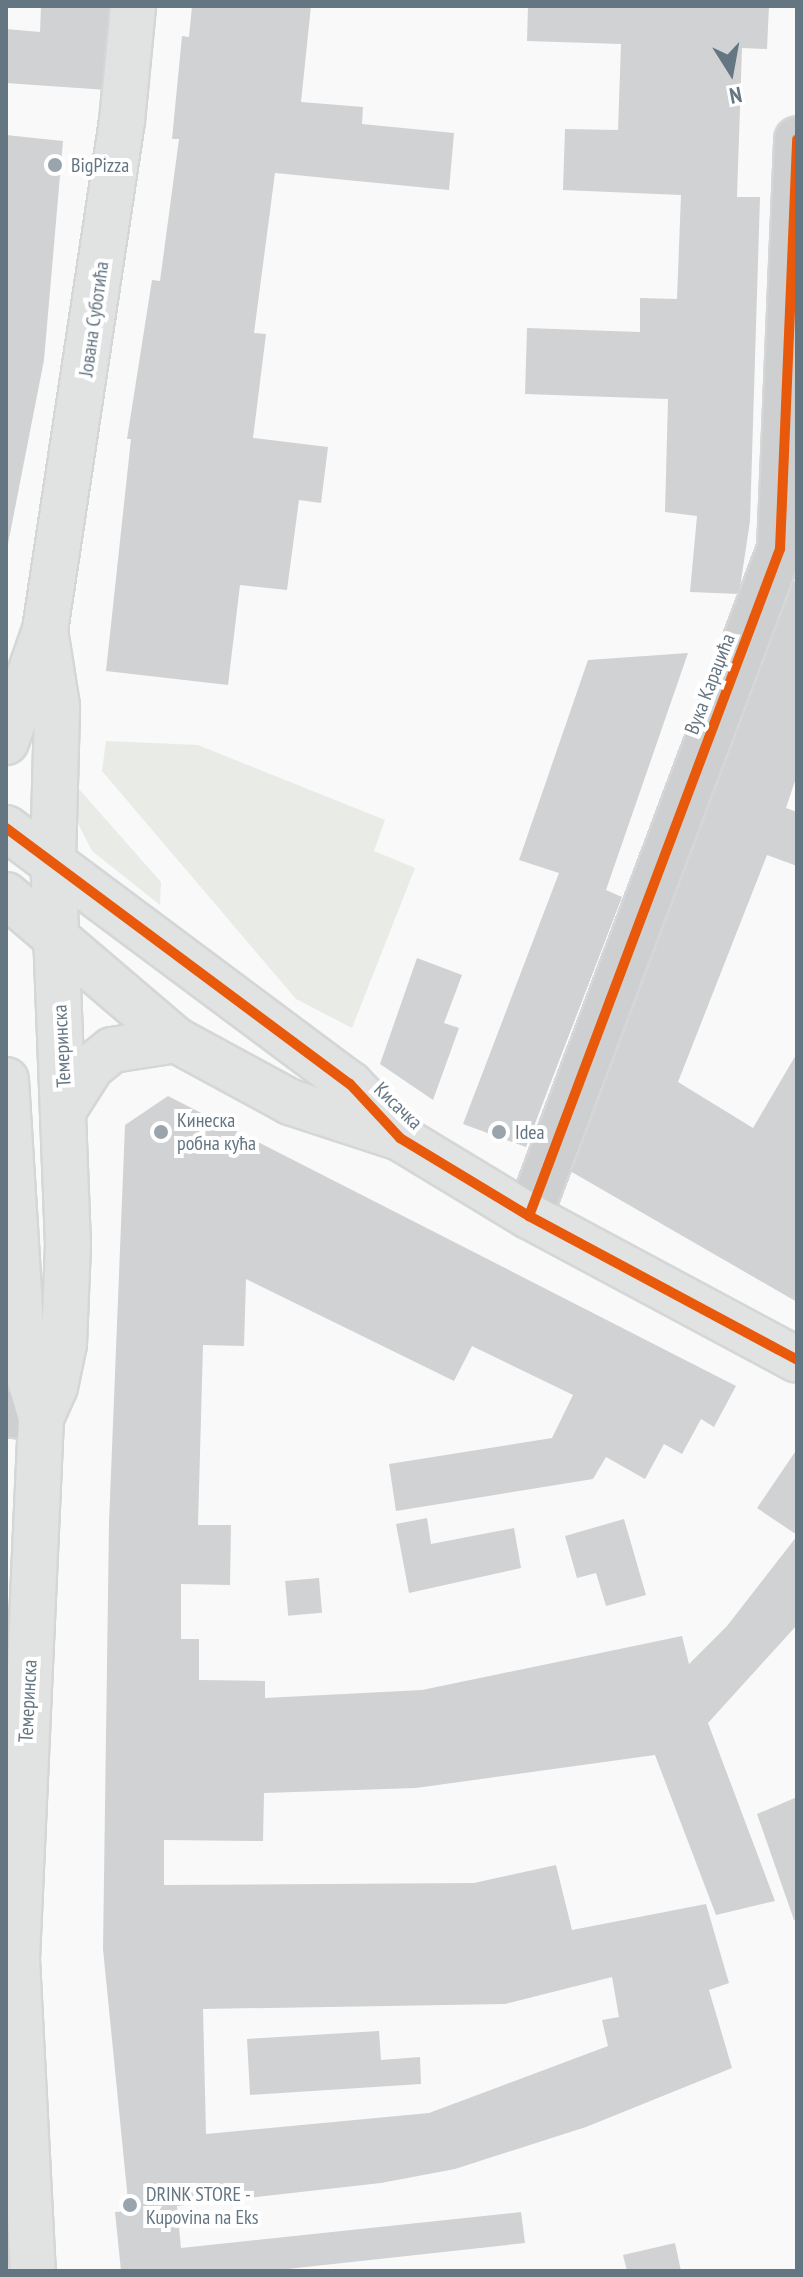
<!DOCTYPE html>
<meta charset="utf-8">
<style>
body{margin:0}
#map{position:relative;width:803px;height:2277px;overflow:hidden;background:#f9f9f9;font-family:"PT Sans Narrow",sans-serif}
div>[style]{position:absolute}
.green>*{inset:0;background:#e8ebe6}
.building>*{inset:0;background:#d0d2d3;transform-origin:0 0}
.roads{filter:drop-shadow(2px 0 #d5d6d7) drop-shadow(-2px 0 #d5d6d7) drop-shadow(0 2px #d5d6d7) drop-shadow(0 -2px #d5d6d7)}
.street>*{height:44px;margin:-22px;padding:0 22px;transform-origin:22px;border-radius:22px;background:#cecfd0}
.secondary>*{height:44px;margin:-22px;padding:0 22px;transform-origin:22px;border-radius:22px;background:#e1e2e2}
.cycleway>*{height:10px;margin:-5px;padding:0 5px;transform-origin:5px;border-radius:5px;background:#e8590c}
.dots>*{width:22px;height:22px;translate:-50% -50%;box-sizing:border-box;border:4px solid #fff;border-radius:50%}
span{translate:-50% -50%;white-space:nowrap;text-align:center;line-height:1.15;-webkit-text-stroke:8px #fff;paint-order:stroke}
.poi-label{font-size:20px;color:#657683}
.left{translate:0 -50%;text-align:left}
.street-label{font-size:20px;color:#657683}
.frame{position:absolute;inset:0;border:8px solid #657683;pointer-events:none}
.north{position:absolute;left:691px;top:32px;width:80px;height:80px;-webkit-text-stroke:6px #fff;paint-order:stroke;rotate:169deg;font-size:22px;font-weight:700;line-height:32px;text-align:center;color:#657683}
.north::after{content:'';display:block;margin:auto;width:28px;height:36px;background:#657683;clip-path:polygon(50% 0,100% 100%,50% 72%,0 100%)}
</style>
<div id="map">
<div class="green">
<i style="clip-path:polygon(106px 741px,198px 745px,385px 820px,374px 851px,415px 868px,352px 1028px,296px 999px,102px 771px)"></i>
<i style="clip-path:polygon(70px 779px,161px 882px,160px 905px,92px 851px,71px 810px)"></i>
</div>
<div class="building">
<i style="clip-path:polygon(41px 6px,112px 6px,107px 90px,6px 83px,6px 29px,40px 32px)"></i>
<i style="clip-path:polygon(192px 6px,311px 6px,301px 102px,363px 107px,362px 124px,454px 133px,449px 190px,275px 173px,254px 333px,266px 334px,253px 438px,328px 447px,321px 503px,299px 500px,287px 590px,240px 585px,228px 685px,106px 671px,131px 439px,127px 439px,152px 280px,160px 281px,179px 139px,172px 139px,182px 36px,189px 37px)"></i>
<i style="clip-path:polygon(528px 6px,769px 6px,767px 49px,742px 48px,737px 197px,760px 197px,750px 521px,739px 594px,690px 592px,697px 516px,665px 512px,668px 399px,525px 394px,527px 328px,640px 332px,640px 298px,677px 299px,681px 195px,563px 190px,565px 129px,618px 130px,621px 44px,527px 41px)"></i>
<i style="clip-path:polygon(6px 135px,63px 141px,44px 360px,7px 549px)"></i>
<i style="clip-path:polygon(790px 581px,797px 581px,797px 775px,786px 808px,797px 812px,797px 866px,767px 855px,678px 1082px,753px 1128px,797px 1053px,797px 1302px,570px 1171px)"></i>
<i style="clip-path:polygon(688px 653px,606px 890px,622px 897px,526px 1147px,463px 1124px,559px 873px,519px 860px,588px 660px)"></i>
<i style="clip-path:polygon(417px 958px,462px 975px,444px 1023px,459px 1028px,433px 1100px,380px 1064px)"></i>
<i style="clip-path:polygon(evenodd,168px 1096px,736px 1386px,714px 1427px,701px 1419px,682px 1454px,664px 1444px,645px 1479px,606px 1457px,593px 1479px,396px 1511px,389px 1464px,552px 1438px,573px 1395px,472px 1346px,454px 1381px,246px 1279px,244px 1346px,203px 1345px,198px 1525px,231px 1525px,230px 1585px,181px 1584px,181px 1639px,199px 1639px,199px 1680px,265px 1681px,265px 1698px,422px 1690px,682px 1636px,689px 1664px,727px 1626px,797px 1536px,797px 1625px,708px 1723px,775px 1901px,716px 1915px,655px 1755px,416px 1788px,264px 1793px,263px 1841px,164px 1840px,164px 1885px,474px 1883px,556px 1865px,572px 1930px,706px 1904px,729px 1983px,709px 1990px,732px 2068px,586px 2127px,455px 2169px,381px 2183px,177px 2206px,181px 2248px,521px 2212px,525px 2243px,269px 2271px,121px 2271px,115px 2212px,129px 2211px,103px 1949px,109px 1523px,125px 1125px,168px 1096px,612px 1977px,619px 2017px,602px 2020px,608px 2046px,429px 2113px,206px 2134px,203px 2009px,505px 2004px,612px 1977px)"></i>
<i style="clip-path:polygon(797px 1449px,797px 1535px,757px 1508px)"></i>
<i style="clip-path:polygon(427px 1518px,431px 1544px,514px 1528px,521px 1568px,409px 1593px,396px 1524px)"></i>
<i style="clip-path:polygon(624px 1519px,646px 1595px,606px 1606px,596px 1573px,577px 1578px,565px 1536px)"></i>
<i style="left:319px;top:1578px;width:35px;height:34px;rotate:85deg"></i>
<i style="clip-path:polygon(797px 1797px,797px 1919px,794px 1920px,757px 1814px)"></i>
<i style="clip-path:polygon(379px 2031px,381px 2060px,420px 2057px,421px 2084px,250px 2095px,247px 2039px)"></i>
<i style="clip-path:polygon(675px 2243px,681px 2271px,627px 2271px,623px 2255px)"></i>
</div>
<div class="roads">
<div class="street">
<i style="left:529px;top:1216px;width:713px;rotate:-69.38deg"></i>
<i style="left:780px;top:549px;width:410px;rotate:-87.6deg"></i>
<i style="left:6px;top:1414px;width:35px;rotate:7deg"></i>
</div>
<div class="secondary">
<i style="left:6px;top:742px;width:119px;rotate:-70.8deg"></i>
<i style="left:45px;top:630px;width:515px;rotate:-81.4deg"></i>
<i style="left:122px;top:121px;width:116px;rotate:-84.5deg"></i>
<i style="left:6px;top:828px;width:429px;rotate:36.7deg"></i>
<i style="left:350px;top:1084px;width:71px;rotate:46.7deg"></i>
<i style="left:6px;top:895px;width:223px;rotate:40.5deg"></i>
<i style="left:176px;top:1040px;width:130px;rotate:28.5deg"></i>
<i style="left:290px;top:1102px;width:116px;rotate:18.1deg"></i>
<i style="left:400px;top:1138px;width:151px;rotate:31.2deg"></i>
<i style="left:529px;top:1216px;width:304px;rotate:28.2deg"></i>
<i style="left:6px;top:1080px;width:277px;rotate:86.5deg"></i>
<i style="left:23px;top:1356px;width:65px;rotate:73.8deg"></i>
<i style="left:41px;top:1418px;width:542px;rotate:92.54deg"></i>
<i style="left:17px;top:1959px;width:312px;rotate:87.1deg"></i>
<i style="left:65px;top:1108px;width:49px;rotate:-57.6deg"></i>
<i style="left:91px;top:1067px;width:27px;rotate:-39deg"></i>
<i style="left:112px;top:1050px;width:65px;rotate:-8.9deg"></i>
<i style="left:41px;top:1418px;width:34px;rotate:-66deg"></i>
<i style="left:55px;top:1387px;width:44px;rotate:-78.2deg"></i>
<i style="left:64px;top:1344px;width:99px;rotate:-87.7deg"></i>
<i style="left:68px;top:1245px;width:383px;rotate:-92.2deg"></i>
<i style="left:53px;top:862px;width:156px;rotate:-88.5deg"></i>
<i style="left:57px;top:706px;width:77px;rotate:-99deg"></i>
</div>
</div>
<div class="cycleway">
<i style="left:6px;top:828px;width:429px;rotate:36.7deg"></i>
<i style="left:350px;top:1084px;width:74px;rotate:47.2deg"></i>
<i style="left:400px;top:1138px;width:151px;rotate:31.2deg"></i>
<i style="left:529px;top:1216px;width:304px;rotate:28.2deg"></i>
<i style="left:529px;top:1216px;width:713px;rotate:-69.38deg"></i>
<i style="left:780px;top:549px;width:410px;rotate:-87.6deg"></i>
</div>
<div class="dots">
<i style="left:55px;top:165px;background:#99a4ac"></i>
<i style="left:161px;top:1132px;background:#99a4ac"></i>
<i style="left:499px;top:1132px;background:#99a4ac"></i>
<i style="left:130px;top:2205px;background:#99a4ac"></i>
</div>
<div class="poi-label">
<span class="left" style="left:71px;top:165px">BigPizza</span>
<span class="left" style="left:177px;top:1132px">Кинеска<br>робна кућа</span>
<span class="left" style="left:515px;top:1132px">Idea</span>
<span class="left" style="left:146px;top:2206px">DRINK STORE -<br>Kupovina na Eks</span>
</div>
<div class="street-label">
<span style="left:94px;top:319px;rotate:-82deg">Јована Суботића</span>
<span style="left:710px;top:684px;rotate:-69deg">Вука Караџића</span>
<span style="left:62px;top:1046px;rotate:-93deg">Темеринска</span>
<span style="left:398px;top:1106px;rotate:44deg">Кисачка</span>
<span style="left:28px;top:1701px;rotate:-87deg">Темеринска</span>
</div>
<div class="frame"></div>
<div class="north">N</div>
</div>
